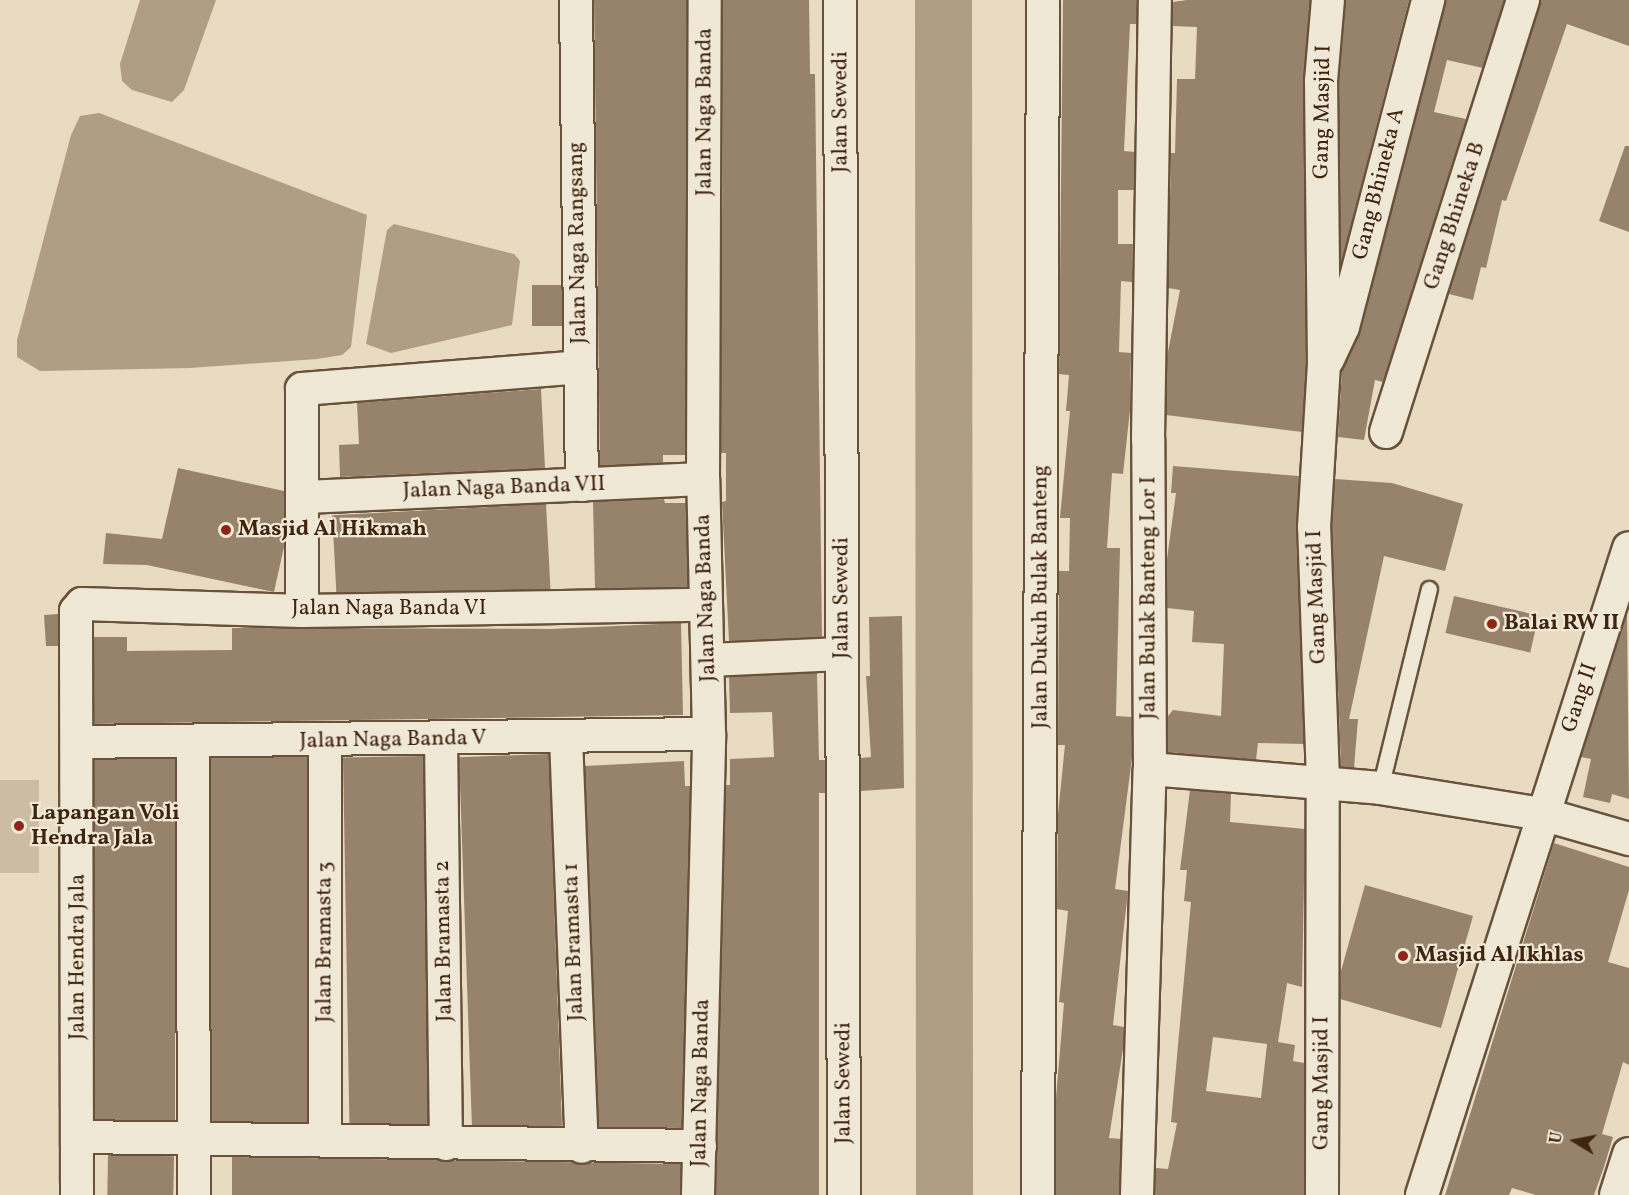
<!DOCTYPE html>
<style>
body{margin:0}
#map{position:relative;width:1629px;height:1195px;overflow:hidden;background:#e8dbc1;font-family:Vollkorn,serif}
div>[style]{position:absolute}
.green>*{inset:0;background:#cbbca3;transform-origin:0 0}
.water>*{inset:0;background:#af9d84}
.river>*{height:57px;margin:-28.5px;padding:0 28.5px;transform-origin:28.5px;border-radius:28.5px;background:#af9d84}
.building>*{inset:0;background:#97836b;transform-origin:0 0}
.roads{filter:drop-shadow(2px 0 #69523b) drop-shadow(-2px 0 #69523b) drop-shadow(0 2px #69523b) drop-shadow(0 -2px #69523b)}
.lane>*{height:15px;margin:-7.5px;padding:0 7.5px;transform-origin:7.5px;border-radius:7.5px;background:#f0e8d7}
.street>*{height:32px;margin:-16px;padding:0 16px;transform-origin:16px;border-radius:16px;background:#f0e8d7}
.dots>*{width:16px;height:16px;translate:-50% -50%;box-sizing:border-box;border:3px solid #f0e8d7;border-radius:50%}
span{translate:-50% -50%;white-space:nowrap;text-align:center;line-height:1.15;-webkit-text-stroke:4.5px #f0e8d7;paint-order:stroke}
.street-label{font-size:22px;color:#3f240e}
.poi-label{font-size:22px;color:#3f240e;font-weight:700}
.left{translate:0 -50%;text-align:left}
.north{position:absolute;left:1545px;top:1111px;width:60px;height:60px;-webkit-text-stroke:4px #f0e8d7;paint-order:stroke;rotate:280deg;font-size:16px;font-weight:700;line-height:24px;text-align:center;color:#3f240e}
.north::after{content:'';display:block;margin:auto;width:21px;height:27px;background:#3f240e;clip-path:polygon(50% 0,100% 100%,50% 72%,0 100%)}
</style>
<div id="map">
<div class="green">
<i style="left:0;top:780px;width:39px;height:93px"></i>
</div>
<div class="water">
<i style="clip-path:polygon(140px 0,216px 0,184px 90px,172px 102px,132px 90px,122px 81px,120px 64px)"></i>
<i style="clip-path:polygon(99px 113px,367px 215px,351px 347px,342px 355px,317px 359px,190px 368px,40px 371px,17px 357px,17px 340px,71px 135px,80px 116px)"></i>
<i style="clip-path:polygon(394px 224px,514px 254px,520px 261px,512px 325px,391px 353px,366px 344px,387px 230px)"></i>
</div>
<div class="river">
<i style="left:943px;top:0;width:1195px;rotate:89.95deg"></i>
</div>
<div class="building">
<i style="clip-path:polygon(594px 0,687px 0,685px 455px,663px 455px,663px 463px,600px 466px)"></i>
<i style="clip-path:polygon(723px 0,809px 0,810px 74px,815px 74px,822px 637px,729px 641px,722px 502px,726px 501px,726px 453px,721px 453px)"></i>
<i style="clip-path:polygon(1063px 0,1137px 0,1137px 24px,1130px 24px,1124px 151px,1135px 152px,1134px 190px,1118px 190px,1118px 244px,1133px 244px,1132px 282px,1121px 281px,1119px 352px,1131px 353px,1130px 410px,1123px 474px,1112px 473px,1107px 548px,1120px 548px,1116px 716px,1132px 717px,1132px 758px,1115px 889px,1128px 891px,1113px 1025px,1124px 1027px,1124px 1043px,1109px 1138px,1121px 1139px,1119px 1195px,1056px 1195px,1056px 1098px,1064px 1003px,1059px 1002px,1068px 911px,1057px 909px,1058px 814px,1065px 745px,1058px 745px,1059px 571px,1069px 571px,1070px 518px,1060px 518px,1070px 411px,1066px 411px,1069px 375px,1059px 374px)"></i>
<i style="clip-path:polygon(1187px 0,1310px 0,1303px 81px,1306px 365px,1302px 432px,1166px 415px,1167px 357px,1180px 290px,1168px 288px,1171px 153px,1175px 153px,1177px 79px,1195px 79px,1197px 27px,1173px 26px,1173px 2px)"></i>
<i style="clip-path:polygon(1346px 0,1409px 0,1341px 263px,1339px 82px)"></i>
<i style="clip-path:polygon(1445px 0,1504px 0,1483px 68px,1447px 60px,1434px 112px,1466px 119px,1383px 382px,1375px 380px,1364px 440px,1338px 437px,1342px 370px,1360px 332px)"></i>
<i style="clip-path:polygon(1540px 0,1629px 0,1629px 46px,1567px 24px,1506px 201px,1502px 200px,1486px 268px,1481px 267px,1473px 300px,1449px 294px)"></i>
<i style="clip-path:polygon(1625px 146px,1629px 146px,1629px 232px,1599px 221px)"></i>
<i style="left:532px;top:285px;width:30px;height:41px"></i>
<i style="clip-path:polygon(541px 389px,545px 468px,340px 477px,339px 445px,359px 444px,357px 403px)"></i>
<i style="clip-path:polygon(1173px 466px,1299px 476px,1296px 528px,1304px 744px,1258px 743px,1256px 760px,1168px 752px,1168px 716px,1173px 710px,1221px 716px,1224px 644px,1192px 642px,1194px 611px,1167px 608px,1167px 559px,1176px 493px,1171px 493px)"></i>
<i style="clip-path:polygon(178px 468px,284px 491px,284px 547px,274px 592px,147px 565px,103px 564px,106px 533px,162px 539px)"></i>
<i style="clip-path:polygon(1335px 479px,1392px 483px,1463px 504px,1445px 571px,1384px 556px,1349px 719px,1358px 719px,1354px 768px,1341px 767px,1332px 527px)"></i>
<i style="clip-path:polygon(664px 499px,665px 503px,686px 503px,688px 587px,595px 589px,593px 502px)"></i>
<i style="left:546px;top:504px;width:85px;height:214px;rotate:87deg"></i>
<i style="left:1454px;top:596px;width:87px;height:38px;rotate:13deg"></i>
<i style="clip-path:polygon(58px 614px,58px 646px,46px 646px,44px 615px)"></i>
<i style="clip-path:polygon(1627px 614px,1629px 799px,1612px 794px,1610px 803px,1583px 797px,1591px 759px,1581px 757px)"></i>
<i style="clip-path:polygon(902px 616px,904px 788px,861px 791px,861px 758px,871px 757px,866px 676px,870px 676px,869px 617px)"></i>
<i style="clip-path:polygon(681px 623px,683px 715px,94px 724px,94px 637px,127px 637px,127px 651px,232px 650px,232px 628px,552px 629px)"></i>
<i style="clip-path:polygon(817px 673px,819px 760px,825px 760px,825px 793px,819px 793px,819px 1195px,716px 1195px,726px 785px,730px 785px,730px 759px,774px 757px,772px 712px,730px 713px,729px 677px)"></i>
<i style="left:549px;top:754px;width:372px;height:90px;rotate:88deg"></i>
<i style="left:423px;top:756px;width:368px;height:80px;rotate:89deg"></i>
<i style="left:307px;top:757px;width:365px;height:96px;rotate:90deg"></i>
<i style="left:175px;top:759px;width:361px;height:81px;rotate:90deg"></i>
<i style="clip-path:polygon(684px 761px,685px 786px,690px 786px,682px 1128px,599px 1127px,585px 766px)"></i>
<i style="clip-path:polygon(evenodd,1190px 790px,1231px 794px,1230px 822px,1305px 829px,1302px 987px,1287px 983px,1278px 1042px,1295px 1045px,1293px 1061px,1304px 1063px,1304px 1195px,1155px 1195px,1156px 1168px,1168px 1169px,1177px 1123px,1171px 1122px,1191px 902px,1184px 901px,1187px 870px,1180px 870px,1190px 790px,1213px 1037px,1267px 1044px,1261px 1098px,1206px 1091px,1213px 1037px)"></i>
<i style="clip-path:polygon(1554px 843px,1629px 867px,1629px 890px,1608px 962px,1629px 968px,1629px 1065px,1623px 1062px,1602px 1134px,1613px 1137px,1604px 1167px,1594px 1195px,1536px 1195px,1512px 1188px,1509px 1195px,1445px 1195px)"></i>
<i style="clip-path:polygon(1365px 885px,1473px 916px,1441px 1028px,1340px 999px,1341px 971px)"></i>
<i style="left:108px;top:1155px;width:66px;height:40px;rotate:1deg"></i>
<i style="clip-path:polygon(232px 1157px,681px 1164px,680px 1195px,232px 1195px)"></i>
</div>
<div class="roads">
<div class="lane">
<i style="left:1380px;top:788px;width:205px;rotate:-76.2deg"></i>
</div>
<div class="street">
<i style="left:576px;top:0;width:485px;rotate:89.3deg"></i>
<i style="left:840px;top:0;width:1195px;rotate:89.81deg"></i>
<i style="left:1328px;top:359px;width:35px;rotate:-65deg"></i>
<i style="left:1343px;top:327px;width:338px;rotate:-75.4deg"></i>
<i style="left:1386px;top:432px;width:453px;rotate:-72.4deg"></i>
<i style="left:305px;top:497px;width:398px;rotate:-2.6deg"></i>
<i style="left:302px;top:611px;width:222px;rotate:-90deg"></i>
<i style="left:302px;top:389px;width:278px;rotate:-4.5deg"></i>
<i style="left:708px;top:660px;width:134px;rotate:-2.6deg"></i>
<i style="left:566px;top:737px;width:410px;rotate:87.8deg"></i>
<i style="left:441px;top:738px;width:406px;rotate:89.3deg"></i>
<i style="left:193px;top:741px;width:454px;rotate:89.9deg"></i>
<i style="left:77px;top:742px;width:632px;rotate:-0.73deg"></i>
<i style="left:325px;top:742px;width:399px;rotate:90deg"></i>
<i style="left:1150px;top:769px;width:231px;rotate:4.7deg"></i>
<i style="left:1380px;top:788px;width:164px;rotate:9.1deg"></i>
<i style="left:1542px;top:814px;width:91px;rotate:16deg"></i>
<i style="left:78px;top:1137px;width:622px;rotate:0.83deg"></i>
<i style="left:77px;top:1195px;width:584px;rotate:-90.1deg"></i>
<i style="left:76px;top:611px;width:9px;rotate:-49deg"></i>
<i style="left:82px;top:604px;width:220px;rotate:1.8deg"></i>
<i style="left:302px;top:611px;width:403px;rotate:-0.9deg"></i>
<i style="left:698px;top:1195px;width:461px;rotate:-88.6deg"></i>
<i style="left:709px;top:734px;width:255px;rotate:-91.3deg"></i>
<i style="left:703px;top:479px;width:479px;rotate:-89.8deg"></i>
<i style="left:1038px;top:1195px;width:1195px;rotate:-89.76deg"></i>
<i style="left:1137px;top:1195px;width:426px;rotate:-88.3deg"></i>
<i style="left:1150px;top:769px;width:330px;rotate:-90.3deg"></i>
<i style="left:1148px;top:439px;width:439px;rotate:-89.1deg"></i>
<i style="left:1322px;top:1195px;width:414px;rotate:-89.9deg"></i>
<i style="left:1323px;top:781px;width:254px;rotate:-92deg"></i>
<i style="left:1314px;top:527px;width:162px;rotate:-86.5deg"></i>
<i style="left:1324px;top:365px;width:284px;rotate:-90.6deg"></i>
<i style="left:1321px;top:81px;width:81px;rotate:-85.1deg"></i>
<i style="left:1422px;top:1195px;width:679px;rotate:-72.26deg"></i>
<i style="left:1616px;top:1195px;width:43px;rotate:-72.4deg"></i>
</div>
</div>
<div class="dots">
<i style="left:226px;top:530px;background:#8f2418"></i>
<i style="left:1492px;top:624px;background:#8f2418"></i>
<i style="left:19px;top:826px;background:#8f2418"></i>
<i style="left:1403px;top:956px;background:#8f2418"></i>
</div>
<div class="street-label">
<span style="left:705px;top:112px;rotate:-90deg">Jalan Naga Banda</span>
<span style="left:841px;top:112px;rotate:-90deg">Jalan Sewedi</span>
<span style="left:1323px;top:112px;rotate:-89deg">Gang Masjid I</span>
<span style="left:1379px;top:184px;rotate:-76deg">Gang Bhineka A</span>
<span style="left:1455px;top:216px;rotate:-72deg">Gang Bhineka B</span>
<span style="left:578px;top:243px;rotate:-91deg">Jalan Naga Rangsang</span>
<span style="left:504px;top:488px;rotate:-2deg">Jalan Naga Banda VII</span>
<span style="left:1041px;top:597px;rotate:-90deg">Jalan Dukuh Bulak Banteng</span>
<span style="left:1317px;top:597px;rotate:-92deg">Gang Masjid I</span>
<span style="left:706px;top:598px;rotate:-92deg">Jalan Naga Banda</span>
<span style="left:842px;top:598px;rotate:-90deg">Jalan Sewedi</span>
<span style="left:1149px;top:598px;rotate:-90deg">Jalan Bulak Banteng Lor I</span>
<span style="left:389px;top:609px">Jalan Naga Banda VI</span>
<span style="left:1580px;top:698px;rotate:-72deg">Gang II</span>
<span style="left:393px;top:740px;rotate:-1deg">Jalan Naga Banda V</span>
<span style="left:444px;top:941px;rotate:-91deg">Jalan Bramasta 2</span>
<span style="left:325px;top:942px;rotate:-90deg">Jalan Bramasta 3</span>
<span style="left:574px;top:942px;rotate:-92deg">Jalan Bramasta 1</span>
<span style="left:78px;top:957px;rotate:-90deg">Jalan Hendra Jala</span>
<span style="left:701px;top:1083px;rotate:-89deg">Jalan Naga Banda</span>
<span style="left:844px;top:1083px;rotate:-90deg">Jalan Sewedi</span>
<span style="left:1322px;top:1083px;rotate:-90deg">Gang Masjid I</span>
</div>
<div class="poi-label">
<span class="left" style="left:238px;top:530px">Masjid Al Hikmah</span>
<span class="left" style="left:1504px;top:624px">Balai RW II</span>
<span class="left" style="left:31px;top:826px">Lapangan Voli<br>Hendra Jala</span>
<span class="left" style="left:1415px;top:956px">Masjid Al Ikhlas</span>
</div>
<div class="north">U</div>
</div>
